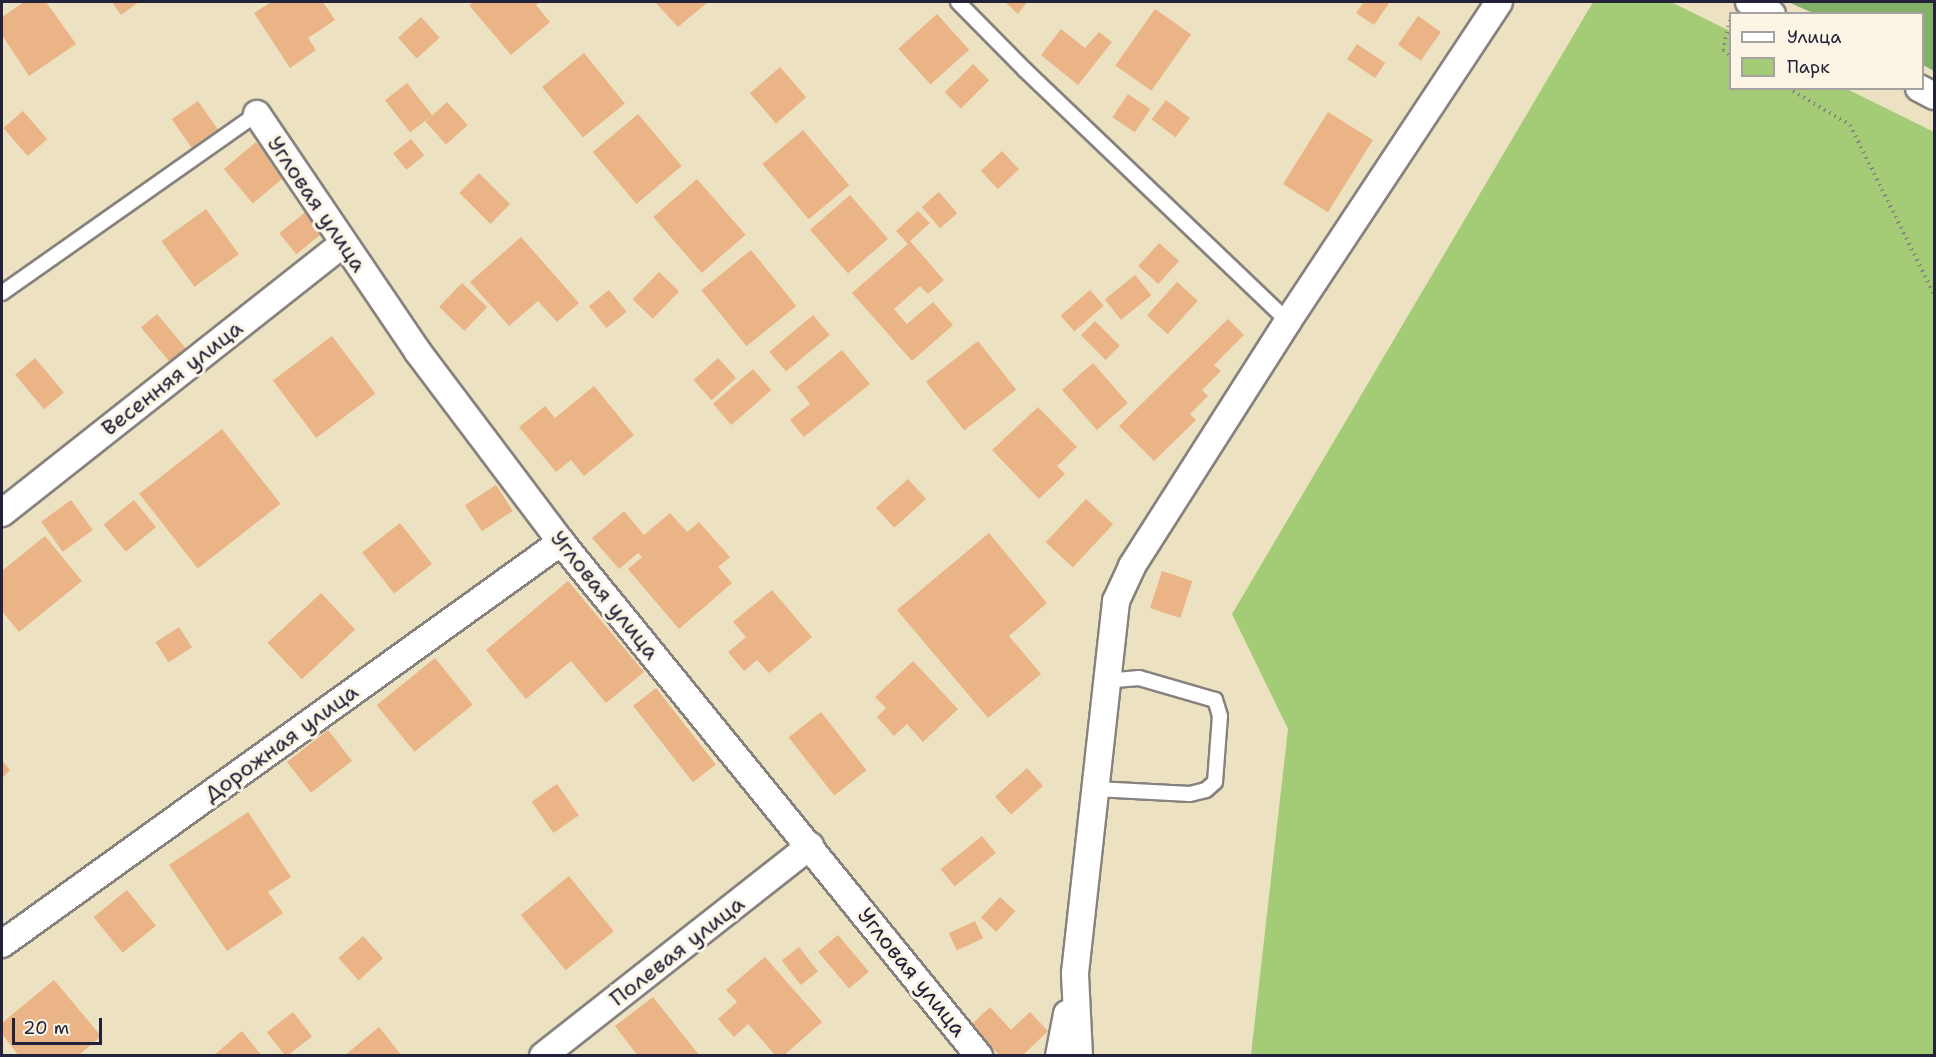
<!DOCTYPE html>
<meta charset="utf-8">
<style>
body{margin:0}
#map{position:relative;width:1936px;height:1057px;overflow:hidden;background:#ece2c1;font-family:"Shantell Sans",sans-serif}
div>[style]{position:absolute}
.green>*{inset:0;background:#a4cc76}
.forest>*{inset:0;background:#83b067}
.building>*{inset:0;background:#eab486;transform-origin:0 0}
.path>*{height:4px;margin-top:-2px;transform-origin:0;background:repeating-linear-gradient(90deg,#87827e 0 1.5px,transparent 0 6px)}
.roads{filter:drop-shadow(2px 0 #87827e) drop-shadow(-2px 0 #87827e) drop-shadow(0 2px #87827e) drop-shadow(0 -2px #87827e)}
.lane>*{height:14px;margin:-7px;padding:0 7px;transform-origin:7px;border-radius:7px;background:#fff}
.street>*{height:26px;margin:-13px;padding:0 13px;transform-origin:13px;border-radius:13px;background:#fff}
span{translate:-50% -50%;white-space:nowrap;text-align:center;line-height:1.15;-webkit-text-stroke:6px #fcf5e5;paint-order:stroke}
.street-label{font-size:22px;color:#22223b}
.frame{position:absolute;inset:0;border:3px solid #22223b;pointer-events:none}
.legend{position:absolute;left:1729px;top:12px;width:195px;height:78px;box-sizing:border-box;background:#fcf5e5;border:2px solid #a5a1a1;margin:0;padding:8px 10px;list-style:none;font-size:18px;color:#22223b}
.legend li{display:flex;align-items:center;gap:12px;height:30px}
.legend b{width:30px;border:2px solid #a5a1a1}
.scale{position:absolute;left:12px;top:1018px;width:90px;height:27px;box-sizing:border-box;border:3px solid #22223b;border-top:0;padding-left:8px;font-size:18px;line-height:21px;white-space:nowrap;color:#22223b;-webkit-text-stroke:4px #fcf5e5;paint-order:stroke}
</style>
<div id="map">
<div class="green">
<i style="clip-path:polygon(1593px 2px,1671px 2px,1730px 31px,1730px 88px,1847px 89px,1934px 132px,1934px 1055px,1251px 1055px,1288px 729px,1232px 614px)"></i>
</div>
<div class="forest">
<i style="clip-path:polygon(1788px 2px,1934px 2px,1934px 71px,1923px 65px,1922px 14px,1813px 13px)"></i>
</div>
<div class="building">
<i style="clip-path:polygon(24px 2px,46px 2px,76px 44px,29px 76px,2px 35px,2px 17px)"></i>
<i style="clip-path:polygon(112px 2px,139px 2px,121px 15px)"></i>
<i style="clip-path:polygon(271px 2px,323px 2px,335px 20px,308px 38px,316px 50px,290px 68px,254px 13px)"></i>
<i style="clip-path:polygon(474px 2px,540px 2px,536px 5px,550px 22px,511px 55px,469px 5px)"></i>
<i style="clip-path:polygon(655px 2px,708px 2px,678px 27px)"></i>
<i style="clip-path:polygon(1005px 2px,1027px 2px,1018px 14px)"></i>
<i style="clip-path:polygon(1364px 2px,1390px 2px,1374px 25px,1356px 13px)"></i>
<i style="left:1155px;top:9px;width:44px;height:69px;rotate:35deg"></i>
<i style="left:937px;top:14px;width:48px;height:52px;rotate:48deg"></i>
<i style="left:1418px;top:16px;width:28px;height:35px;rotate:35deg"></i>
<i style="left:421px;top:17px;width:28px;height:31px;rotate:48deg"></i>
<i style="clip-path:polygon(1061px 29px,1085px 48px,1099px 32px,1112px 42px,1078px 85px,1041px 55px)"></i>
<i style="left:1357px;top:44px;width:34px;height:18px;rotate:34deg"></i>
<i style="left:584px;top:53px;width:65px;height:54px;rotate:51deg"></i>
<i style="left:973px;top:64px;width:23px;height:40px;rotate:45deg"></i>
<i style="left:780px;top:67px;width:40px;height:40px;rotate:49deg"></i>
<i style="left:407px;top:83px;width:41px;height:28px;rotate:52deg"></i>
<i style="left:1128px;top:94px;width:27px;height:28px;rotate:34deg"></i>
<i style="left:1166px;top:100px;width:30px;height:24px;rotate:37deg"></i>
<i style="left:198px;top:101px;width:35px;height:32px;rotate:55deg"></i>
<i style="left:447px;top:102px;width:31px;height:29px;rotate:48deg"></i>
<i style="left:23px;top:111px;width:37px;height:26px;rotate:49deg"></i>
<i style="left:1328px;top:112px;width:53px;height:85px;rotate:32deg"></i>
<i style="left:638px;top:114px;width:68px;height:59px;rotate:50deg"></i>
<i style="left:803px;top:130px;width:72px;height:53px;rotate:50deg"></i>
<i style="left:411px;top:139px;width:21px;height:23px;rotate:51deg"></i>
<i style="left:256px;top:142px;width:45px;height:42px;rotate:50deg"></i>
<i style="left:1002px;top:151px;width:25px;height:29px;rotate:47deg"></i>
<i style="left:479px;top:173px;width:44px;height:28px;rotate:45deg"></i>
<i style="left:697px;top:179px;width:74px;height:58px;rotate:49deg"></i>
<i style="left:939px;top:192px;width:28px;height:23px;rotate:49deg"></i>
<i style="left:850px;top:195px;width:58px;height:53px;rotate:49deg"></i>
<i style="left:206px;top:209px;width:56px;height:55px;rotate:54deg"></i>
<i style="left:308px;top:210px;width:27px;height:37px;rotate:51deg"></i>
<i style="clip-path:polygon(918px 211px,930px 223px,910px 241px,944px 280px,928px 294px,920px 286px,894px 309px,907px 324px,933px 302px,953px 325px,912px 361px,852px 293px,908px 244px,896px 231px)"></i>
<i style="clip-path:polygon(521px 237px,579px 303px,557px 322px,538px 301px,509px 326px,470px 282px)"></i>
<i style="left:1159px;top:243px;width:27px;height:31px;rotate:42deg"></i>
<i style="left:751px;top:250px;width:72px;height:64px;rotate:51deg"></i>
<i style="left:659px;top:272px;width:28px;height:38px;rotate:44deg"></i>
<i style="left:1135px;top:275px;width:26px;height:39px;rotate:51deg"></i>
<i style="left:1177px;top:282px;width:28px;height:45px;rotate:42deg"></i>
<i style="left:462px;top:283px;width:35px;height:33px;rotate:44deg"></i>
<i style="left:609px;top:290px;width:28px;height:26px;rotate:51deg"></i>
<i style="left:1090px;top:290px;width:21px;height:39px;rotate:49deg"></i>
<i style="left:157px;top:314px;width:45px;height:21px;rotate:50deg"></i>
<i style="left:813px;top:315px;width:26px;height:57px;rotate:50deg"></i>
<i style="clip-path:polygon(1228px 319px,1244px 335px,1214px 365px,1221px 371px,1202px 390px,1208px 396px,1190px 414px,1196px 420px,1154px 461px,1119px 426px)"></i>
<i style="left:1095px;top:321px;width:35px;height:20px;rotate:45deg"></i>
<i style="left:332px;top:336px;width:72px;height:74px;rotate:53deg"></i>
<i style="left:978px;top:341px;width:62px;height:66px;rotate:52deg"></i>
<i style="clip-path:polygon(842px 350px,870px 384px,804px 437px,790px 420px,810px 404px,797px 387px)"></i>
<i style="left:35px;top:358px;width:45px;height:26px;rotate:50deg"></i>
<i style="left:718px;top:358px;width:27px;height:33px;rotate:48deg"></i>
<i style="left:1093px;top:363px;width:53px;height:41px;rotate:49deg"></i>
<i style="left:753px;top:369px;width:28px;height:53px;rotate:49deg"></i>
<i style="clip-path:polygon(594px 386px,634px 435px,584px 476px,571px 460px,556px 472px,519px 427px,545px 406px,555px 418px)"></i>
<i style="clip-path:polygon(1038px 407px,1077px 447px,1057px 466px,1065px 474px,1039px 499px,992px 450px)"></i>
<i style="left:222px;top:429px;width:95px;height:105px;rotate:52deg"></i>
<i style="left:908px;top:479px;width:27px;height:43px;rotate:48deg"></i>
<i style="left:496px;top:485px;width:31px;height:37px;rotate:57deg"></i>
<i style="left:1086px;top:499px;width:37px;height:59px;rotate:43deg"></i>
<i style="left:71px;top:500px;width:37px;height:37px;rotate:54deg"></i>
<i style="left:134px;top:500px;width:35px;height:39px;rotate:51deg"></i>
<i style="clip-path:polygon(624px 511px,644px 535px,670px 513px,687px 532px,699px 522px,730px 557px,718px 567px,732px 583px,679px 629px,628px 569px,642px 557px,638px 553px,619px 569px,592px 538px)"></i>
<i style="left:400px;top:523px;width:52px;height:48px;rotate:52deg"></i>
<i style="clip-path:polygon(989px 533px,1047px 603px,1009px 636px,1041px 674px,988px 718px,897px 610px)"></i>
<i style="clip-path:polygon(45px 536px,82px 581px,19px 632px,2px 611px,2px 571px)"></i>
<i style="left:1162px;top:571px;width:32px;height:39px;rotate:18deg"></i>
<i style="clip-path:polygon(568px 581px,644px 672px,606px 703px,571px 661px,526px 699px,486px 650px)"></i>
<i style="clip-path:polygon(772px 590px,812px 637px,769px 673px,757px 660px,744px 671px,728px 652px,746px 637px,733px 622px)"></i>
<i style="left:321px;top:593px;width:50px;height:73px;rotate:47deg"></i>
<i style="left:179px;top:627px;width:24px;height:28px;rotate:57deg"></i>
<i style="left:435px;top:658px;width:60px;height:75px;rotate:51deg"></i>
<i style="clip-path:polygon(913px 661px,958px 709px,923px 742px,907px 724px,894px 736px,877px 717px,886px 708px,875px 697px)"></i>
<i style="left:656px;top:688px;width:97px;height:29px;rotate:52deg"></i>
<i style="left:821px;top:712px;width:74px;height:41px;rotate:52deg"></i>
<i style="left:328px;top:730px;width:39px;height:52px;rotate:52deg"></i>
<i style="clip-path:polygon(2px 760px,10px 770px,2px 778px)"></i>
<i style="left:1027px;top:768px;width:24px;height:43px;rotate:48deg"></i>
<i style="left:557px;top:784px;width:38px;height:31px;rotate:55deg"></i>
<i style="clip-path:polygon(248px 812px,291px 877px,268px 892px,283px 913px,227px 951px,169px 865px)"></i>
<i style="left:982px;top:836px;width:22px;height:53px;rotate:51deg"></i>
<i style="left:569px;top:876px;width:71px;height:62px;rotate:51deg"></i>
<i style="left:127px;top:890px;width:46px;height:43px;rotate:51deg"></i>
<i style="left:1000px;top:897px;width:21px;height:28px;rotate:43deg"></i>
<i style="left:975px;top:921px;width:19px;height:29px;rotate:65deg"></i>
<i style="left:838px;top:935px;width:48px;height:26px;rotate:50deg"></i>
<i style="left:363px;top:936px;width:30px;height:33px;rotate:48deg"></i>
<i style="left:799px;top:947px;width:31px;height:22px;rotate:52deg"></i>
<i style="clip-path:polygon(765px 957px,822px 1022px,783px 1056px,776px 1056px,748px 1024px,734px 1037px,718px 1019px,737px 1002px,726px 990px)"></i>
<i style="clip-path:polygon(54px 980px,101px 1036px,78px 1056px,19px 1056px,2px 1034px,2px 1023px)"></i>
<i style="clip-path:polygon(653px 997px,691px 1045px,700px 1056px,638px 1056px,615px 1026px)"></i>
<i style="clip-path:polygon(990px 1007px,1011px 1030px,1030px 1012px,1048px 1031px,1022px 1056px,1000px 1056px,971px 1025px)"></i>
<i style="left:293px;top:1012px;width:31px;height:33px;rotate:52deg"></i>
<i style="clip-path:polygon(379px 1027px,402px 1056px,344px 1056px)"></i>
<i style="clip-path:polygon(242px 1031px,262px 1056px,213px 1056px)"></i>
</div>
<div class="path">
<i style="left:1730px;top:20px;width:31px;rotate:103deg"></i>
<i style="left:1723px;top:50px;width:9px;rotate:36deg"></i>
<i style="left:1788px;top:88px;width:72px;rotate:30.8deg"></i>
<i style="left:1850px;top:125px;width:189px;rotate:63.6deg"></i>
</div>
<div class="roads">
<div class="lane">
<i style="left:958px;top:2px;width:95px;rotate:45.4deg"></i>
<i style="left:1025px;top:70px;width:364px;rotate:43.7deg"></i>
<i style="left:2px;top:293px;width:312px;rotate:-35.1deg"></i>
<i style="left:1096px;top:789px;width:94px;rotate:3deg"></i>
<i style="left:1190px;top:794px;width:16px;rotate:-14deg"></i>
<i style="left:1206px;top:790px;width:12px;rotate:-42deg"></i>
<i style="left:1215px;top:782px;width:66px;rotate:-85.7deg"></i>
<i style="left:1220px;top:716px;width:17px;rotate:-107deg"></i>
<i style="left:1215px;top:700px;width:79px;rotate:-163.9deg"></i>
<i style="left:1139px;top:678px;width:33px;rotate:175deg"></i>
</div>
<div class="street">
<i style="left:1749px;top:2px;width:26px;rotate:28deg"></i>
<i style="left:1919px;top:88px;width:17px;rotate:28deg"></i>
<i style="left:257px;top:114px;width:287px;rotate:55.9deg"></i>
<i style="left:418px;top:352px;width:238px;rotate:53deg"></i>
<i style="left:561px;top:542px;width:663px;rotate:50.88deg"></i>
<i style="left:2px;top:513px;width:434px;rotate:-38.3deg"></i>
<i style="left:2px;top:944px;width:689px;rotate:-35.72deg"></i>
<i style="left:543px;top:1056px;width:340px;rotate:-38.2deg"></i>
<i style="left:1059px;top:1056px;width:43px;rotate:-79.2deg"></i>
<i style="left:1079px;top:1056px;width:83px;rotate:-92.8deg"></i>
<i style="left:1075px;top:973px;width:374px;rotate:-83.7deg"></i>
<i style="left:1116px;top:601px;width:38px;rotate:-65deg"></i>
<i style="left:1132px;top:566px;width:290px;rotate:-57.5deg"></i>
<i style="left:1288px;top:321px;width:382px;rotate:-56.5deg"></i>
</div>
</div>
<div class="street-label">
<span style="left:317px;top:204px;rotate:56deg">Угловая улица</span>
<span style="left:172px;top:378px;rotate:-38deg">Весенняя улица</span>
<span style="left:605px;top:595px;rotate:51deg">Угловая улица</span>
<span style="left:281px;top:743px;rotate:-36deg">Дорожная улица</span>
<span style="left:677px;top:951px;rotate:-38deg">Полевая улица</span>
<span style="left:912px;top:972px;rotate:51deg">Угловая улица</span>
</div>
<div class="frame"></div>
<ul class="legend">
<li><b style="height:8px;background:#fff"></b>Улица</li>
<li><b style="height:16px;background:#a4cc76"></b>Парк</li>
</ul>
<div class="scale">20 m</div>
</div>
